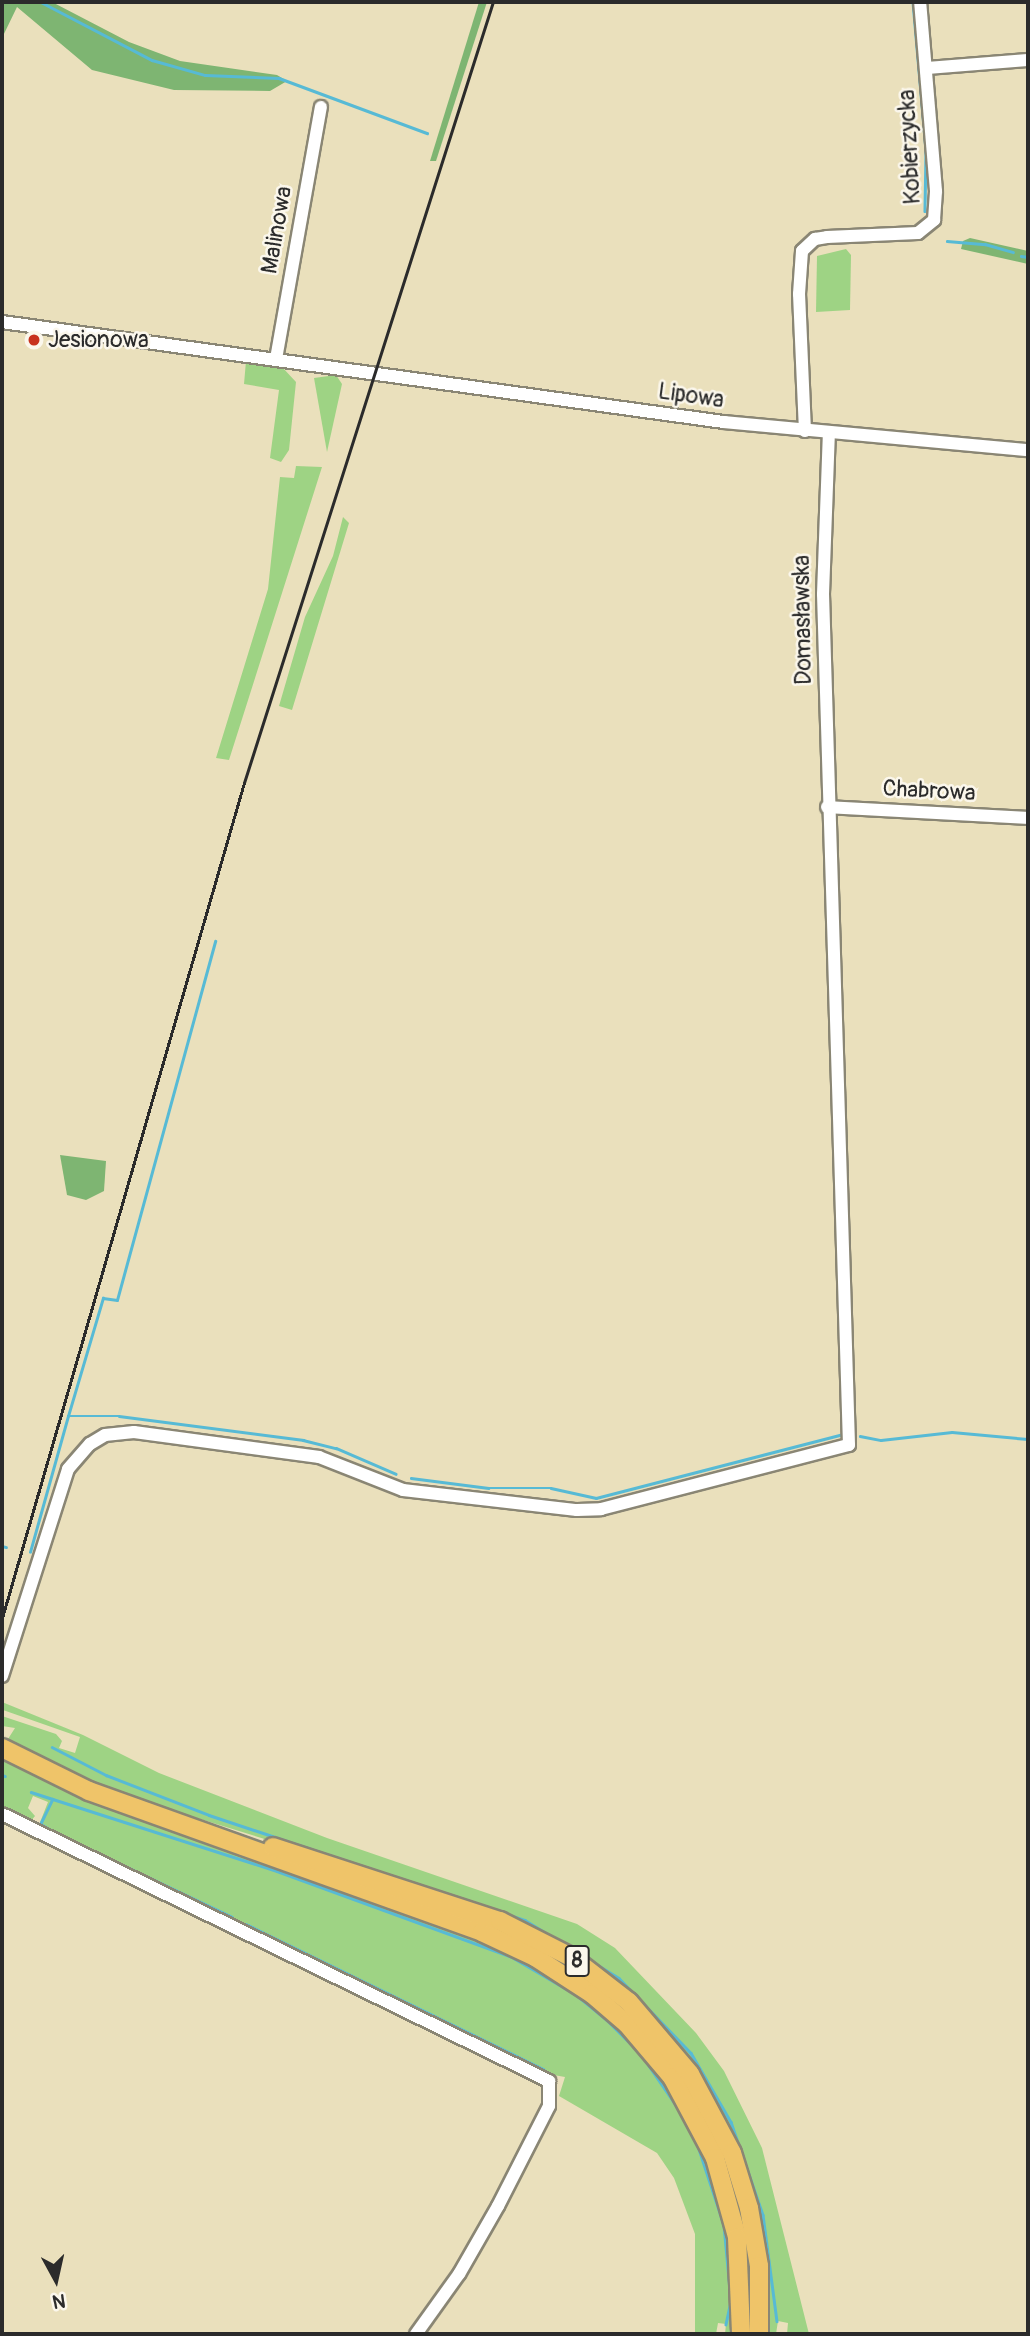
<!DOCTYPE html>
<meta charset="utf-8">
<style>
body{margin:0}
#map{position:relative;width:1030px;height:2336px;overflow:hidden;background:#eae0bc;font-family:Pangolin,sans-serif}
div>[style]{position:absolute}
.green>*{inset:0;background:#9ed384}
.forest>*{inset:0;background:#7eb572}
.stream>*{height:2.5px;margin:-1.25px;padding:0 1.25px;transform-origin:1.25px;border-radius:1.25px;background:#57bad5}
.roads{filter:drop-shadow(2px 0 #8a8674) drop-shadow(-2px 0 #8a8674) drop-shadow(0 2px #8a8674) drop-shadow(0 -2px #8a8674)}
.minor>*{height:12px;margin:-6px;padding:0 6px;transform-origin:6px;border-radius:6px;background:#fff}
.highway>*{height:18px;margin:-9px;padding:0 9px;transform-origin:9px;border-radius:9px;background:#efc469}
.rail>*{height:2.5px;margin:-1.25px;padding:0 1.25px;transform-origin:1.25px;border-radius:1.25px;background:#2b2b2b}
.dots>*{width:19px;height:19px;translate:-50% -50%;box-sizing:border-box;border:4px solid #fbf7ec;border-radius:50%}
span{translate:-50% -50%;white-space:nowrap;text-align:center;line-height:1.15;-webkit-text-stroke:5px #fbf7ec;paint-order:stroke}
.shield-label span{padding:2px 5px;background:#fbf7ec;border:2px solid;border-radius:5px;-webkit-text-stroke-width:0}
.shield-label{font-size:21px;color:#2b2b2b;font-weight:700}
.street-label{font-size:23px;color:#2b2b2b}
.poi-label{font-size:23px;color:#2b2b2b}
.left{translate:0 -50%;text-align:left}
.frame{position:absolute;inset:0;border:4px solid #2b2b2b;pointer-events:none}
.north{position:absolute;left:21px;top:2245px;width:70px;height:70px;-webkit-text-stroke:5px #fbf7ec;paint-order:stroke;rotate:172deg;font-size:19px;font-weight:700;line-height:28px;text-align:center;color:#2b2b2b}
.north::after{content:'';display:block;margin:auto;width:24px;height:32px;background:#2b2b2b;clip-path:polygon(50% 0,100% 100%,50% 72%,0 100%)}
</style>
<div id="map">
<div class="green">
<i style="clip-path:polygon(846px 249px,851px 255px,850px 310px,816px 312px,817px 256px)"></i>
<i style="clip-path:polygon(246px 361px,282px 367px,296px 382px,289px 450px,281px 462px,270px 458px,279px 390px,244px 384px)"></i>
<i style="clip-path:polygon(336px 375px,342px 384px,327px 452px,314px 378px)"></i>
<i style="clip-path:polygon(296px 466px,322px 467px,229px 760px,216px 758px,268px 589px,280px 477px,294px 478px)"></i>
<i style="clip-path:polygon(343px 517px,349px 523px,292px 710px,279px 706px,305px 617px,333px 556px)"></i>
<i style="clip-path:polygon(2px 1702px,83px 1735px,159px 1773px,327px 1838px,577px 1924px,615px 1948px,696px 2033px,724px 2071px,762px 2148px,809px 2334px,787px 2334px,788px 2323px,778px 2321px,776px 2334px,767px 2334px,743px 2164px,729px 2127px,688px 2059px,633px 1996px,482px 1906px,158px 1806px,59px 1769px,8px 1739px,15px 1728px,2px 1726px,2px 1716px,56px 1734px,62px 1741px,59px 1748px,75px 1753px,80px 1737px,3px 1710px)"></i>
<i style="clip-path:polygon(3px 1758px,86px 1798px,454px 1930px,523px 1959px,575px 1991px,625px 2033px,658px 2072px,709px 2164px,731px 2246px,732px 2334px,725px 2334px,726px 2324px,718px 2323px,716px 2334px,695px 2334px,695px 2234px,674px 2178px,657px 2153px,559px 2096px,565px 2077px,548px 2074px,435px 2020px,39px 1825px,48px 1802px,33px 1796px,28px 1808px,35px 1816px,30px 1822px,2px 1809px)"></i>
</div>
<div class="forest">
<i style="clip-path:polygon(2px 2px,52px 2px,129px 42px,180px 61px,277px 75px,287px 81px,270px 91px,174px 90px,92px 70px,17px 7px,2px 38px)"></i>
<i style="clip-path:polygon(479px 2px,487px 2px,436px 161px,430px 161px)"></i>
<i style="clip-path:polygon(970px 238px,1028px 251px,1028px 264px,961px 249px,963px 241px)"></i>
<i style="clip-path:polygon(60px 1155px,106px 1161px,104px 1191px,86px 1200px,67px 1195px)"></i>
</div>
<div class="stream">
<i style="left:41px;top:2px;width:125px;rotate:27.6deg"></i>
<i style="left:152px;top:60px;width:55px;rotate:15.8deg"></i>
<i style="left:205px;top:75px;width:74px;rotate:2.3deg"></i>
<i style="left:279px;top:78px;width:158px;rotate:20.4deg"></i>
<i style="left:913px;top:2px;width:151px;rotate:85deg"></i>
<i style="left:926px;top:152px;width:59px;rotate:91deg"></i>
<i style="left:2px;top:3px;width:1px;rotate:-90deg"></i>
<i style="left:947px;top:241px;width:38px;rotate:5deg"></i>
<i style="left:985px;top:244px;width:29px;rotate:16deg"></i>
<i style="left:1021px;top:256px;width:7px;rotate:8deg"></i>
<i style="left:68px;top:1416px;width:123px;rotate:-73.5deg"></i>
<i style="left:103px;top:1298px;width:14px;rotate:8deg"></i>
<i style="left:117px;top:1300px;width:372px;rotate:-74.7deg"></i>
<i style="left:860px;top:1436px;width:21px;rotate:11deg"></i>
<i style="left:881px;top:1440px;width:71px;rotate:-6.4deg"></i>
<i style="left:952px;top:1432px;width:76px;rotate:5.3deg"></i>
<i style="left:411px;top:1478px;width:78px;rotate:7.4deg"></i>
<i style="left:488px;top:1488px;width:63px"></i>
<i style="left:551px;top:1488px;width:46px;rotate:12.5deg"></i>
<i style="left:596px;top:1498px;width:255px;rotate:-14.5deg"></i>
<i style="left:2px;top:1546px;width:4px;rotate:14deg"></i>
<i style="left:30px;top:1552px;width:141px;rotate:-74.4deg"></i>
<i style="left:68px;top:1416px;width:51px"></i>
<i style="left:119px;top:1416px;width:186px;rotate:7.4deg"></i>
<i style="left:303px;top:1440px;width:34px;rotate:14deg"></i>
<i style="left:336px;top:1448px;width:65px;rotate:23.4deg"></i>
<i style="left:52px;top:1747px;width:61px;rotate:27.4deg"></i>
<i style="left:106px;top:1775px;width:110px;rotate:21.2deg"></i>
<i style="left:209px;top:1815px;width:333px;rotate:18.4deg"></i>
<i style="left:525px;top:1920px;width:110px;rotate:31.7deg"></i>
<i style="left:619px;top:1978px;width:104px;rotate:46.2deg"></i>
<i style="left:691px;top:2053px;width:80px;rotate:59.9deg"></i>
<i style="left:731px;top:2122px;width:98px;rotate:71deg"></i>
<i style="left:763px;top:2215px;width:107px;rotate:82.5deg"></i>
<i style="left:2px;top:1775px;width:3px;rotate:18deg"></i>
<i style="left:31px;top:1792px;width:258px;rotate:17.8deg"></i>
<i style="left:277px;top:1871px;width:250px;rotate:20.1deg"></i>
<i style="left:512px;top:1957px;width:73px;rotate:30.4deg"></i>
<i style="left:575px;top:1994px;width:41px;rotate:39.1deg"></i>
<i style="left:607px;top:2020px;width:48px;rotate:45deg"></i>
<i style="left:641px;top:2054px;width:74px;rotate:55.5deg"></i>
<i style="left:53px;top:1799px;width:28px;rotate:116deg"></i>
<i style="left:41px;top:1824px;width:17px;rotate:31deg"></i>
<i style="left:70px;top:1840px;width:179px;rotate:25.4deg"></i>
<i style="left:246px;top:1924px;width:331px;rotate:26deg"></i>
<i style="left:697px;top:2143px;width:86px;rotate:71.8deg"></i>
<i style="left:724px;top:2225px;width:76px;rotate:84.7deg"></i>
<i style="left:731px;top:2301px;width:24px;rotate:102deg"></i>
</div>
<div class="roads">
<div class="minor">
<i style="left:927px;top:68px;width:101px;rotate:-4.5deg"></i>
<i style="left:2px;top:322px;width:729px;rotate:7.89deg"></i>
<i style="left:724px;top:422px;width:305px;rotate:5.3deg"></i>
<i style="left:276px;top:359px;width:256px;rotate:-79.9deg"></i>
<i style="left:805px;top:431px;width:137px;rotate:-92.5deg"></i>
<i style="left:799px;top:294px;width:43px;rotate:-86deg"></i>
<i style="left:802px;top:251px;width:18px;rotate:-43deg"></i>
<i style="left:815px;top:239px;width:12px;rotate:-9deg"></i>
<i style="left:827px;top:237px;width:91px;rotate:-2.5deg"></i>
<i style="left:918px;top:233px;width:21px;rotate:-39deg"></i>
<i style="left:934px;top:220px;width:29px;rotate:-86deg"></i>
<i style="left:936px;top:191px;width:190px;rotate:-94.8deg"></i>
<i style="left:827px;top:807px;width:201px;rotate:3.1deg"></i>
<i style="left:2px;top:1676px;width:217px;rotate:-72.3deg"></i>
<i style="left:68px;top:1469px;width:33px;rotate:-49deg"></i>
<i style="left:90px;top:1444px;width:17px;rotate:-31deg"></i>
<i style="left:105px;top:1435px;width:29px;rotate:-6deg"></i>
<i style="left:134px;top:1432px;width:187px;rotate:7.7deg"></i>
<i style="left:319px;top:1457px;width:90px;rotate:21.4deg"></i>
<i style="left:403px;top:1490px;width:175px;rotate:6.6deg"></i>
<i style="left:577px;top:1510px;width:24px;rotate:-2deg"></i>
<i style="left:601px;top:1509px;width:256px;rotate:-14.5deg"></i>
<i style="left:849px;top:1445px;width:851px;rotate:-91.75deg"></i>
<i style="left:823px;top:594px;width:161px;rotate:-87.9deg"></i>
<i style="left:2px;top:1814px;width:609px;rotate:26.02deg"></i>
<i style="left:549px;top:2081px;width:25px;rotate:90deg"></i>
<i style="left:549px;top:2106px;width:112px;rotate:117deg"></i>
<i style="left:498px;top:2206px;width:78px;rotate:119.8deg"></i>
<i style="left:459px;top:2274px;width:74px;rotate:125.6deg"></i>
</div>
<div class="highway">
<i style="left:2px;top:1748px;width:97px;rotate:26.3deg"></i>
<i style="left:89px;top:1791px;width:418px;rotate:19.7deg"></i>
<i style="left:482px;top:1932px;width:59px;rotate:25.3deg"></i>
<i style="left:535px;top:1957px;width:68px;rotate:33deg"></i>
<i style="left:592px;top:1994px;width:46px;rotate:40.6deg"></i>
<i style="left:627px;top:2024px;width:70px;rotate:49.7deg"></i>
<i style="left:672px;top:2077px;width:92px;rotate:62deg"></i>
<i style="left:715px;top:2158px;width:82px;rotate:74.4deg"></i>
<i style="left:737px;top:2237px;width:97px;rotate:87.6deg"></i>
<i style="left:273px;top:1847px;width:239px;rotate:18.1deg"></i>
<i style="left:500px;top:1921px;width:80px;rotate:26.9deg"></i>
<i style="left:571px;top:1957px;width:73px;rotate:37.8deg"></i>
<i style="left:629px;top:2002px;width:94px;rotate:49.7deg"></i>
<i style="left:690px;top:2074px;width:89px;rotate:62deg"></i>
<i style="left:732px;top:2153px;width:58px;rotate:72.8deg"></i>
<i style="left:749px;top:2208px;width:59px;rotate:80.2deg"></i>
<i style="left:759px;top:2266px;width:68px;rotate:90deg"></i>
</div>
</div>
<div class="rail">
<i style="left:2px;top:1618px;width:869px;rotate:-73.84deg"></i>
<i style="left:244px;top:783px;width:820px;rotate:-72.32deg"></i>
</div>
<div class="dots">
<i style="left:34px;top:340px;background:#c8321e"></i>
</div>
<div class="shield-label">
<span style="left:577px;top:1961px">8</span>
</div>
<div class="street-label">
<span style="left:910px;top:147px;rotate:-93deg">Kobierzycka</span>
<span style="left:277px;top:230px;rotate:-80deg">Malinowa</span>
<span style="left:691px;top:396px;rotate:8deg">Lipowa</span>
<span style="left:803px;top:620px;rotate:-91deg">Domasławska</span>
<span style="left:929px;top:791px;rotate:3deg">Chabrowa</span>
</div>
<div class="poi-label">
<span class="left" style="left:48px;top:340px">Jesionowa</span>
</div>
<div class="frame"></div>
<div class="north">N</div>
</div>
